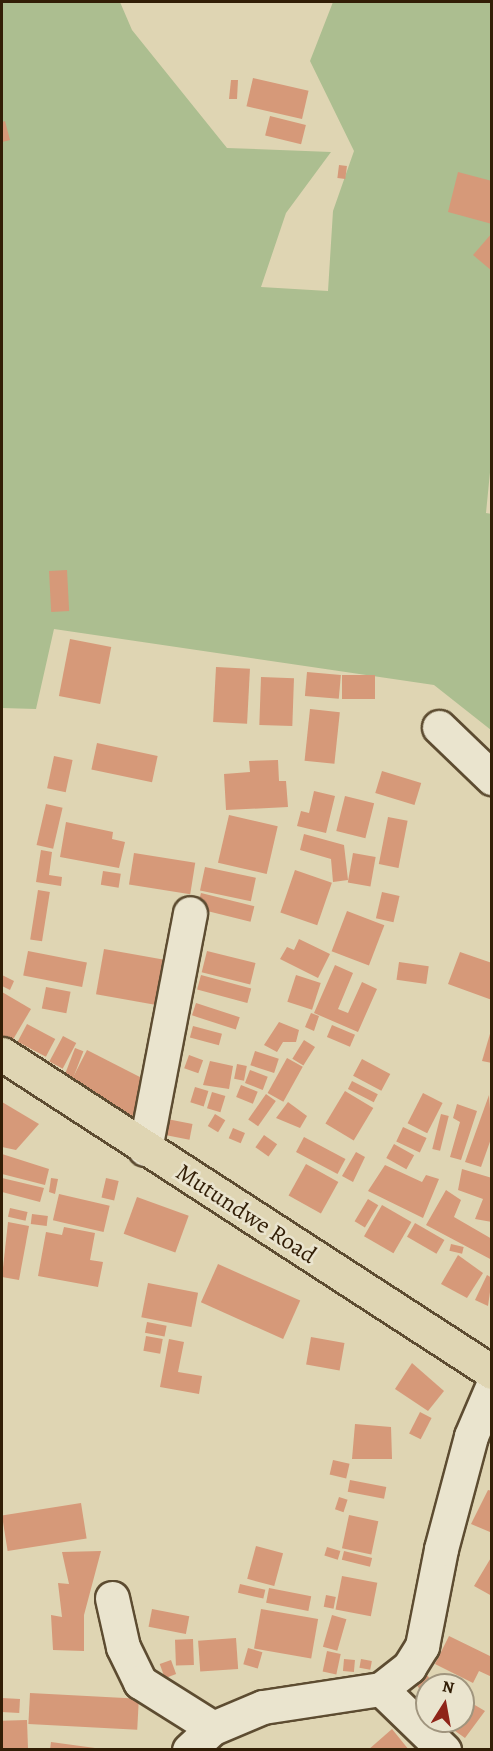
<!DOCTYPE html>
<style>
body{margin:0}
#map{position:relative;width:493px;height:1751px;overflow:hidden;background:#dfd5b3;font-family:Alegreya,serif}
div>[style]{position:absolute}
.green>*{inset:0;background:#acbe90}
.building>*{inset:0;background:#d69979;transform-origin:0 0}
.roads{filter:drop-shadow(2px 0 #5d4c31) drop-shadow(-2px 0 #5d4c31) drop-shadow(0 2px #5d4c31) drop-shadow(0 -2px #5d4c31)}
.minor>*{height:33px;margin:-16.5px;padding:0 16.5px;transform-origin:16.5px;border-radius:16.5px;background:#eae4ce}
.major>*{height:33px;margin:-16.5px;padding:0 16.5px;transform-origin:16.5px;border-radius:16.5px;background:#dfd5b3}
span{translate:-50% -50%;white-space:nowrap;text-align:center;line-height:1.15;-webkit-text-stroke:5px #eae4ce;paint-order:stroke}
.street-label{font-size:24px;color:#321e06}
.frame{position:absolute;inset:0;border:3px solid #321e06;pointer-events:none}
.north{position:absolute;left:415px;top:1673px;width:60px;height:60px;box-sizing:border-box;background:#eae4ce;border:2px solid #a0957e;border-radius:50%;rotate:11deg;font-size:16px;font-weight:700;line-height:24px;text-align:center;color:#321e06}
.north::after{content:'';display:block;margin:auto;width:21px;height:27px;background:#8f2418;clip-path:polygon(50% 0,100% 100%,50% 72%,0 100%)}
</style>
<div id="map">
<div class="green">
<i style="clip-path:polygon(2px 2px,120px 2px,132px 30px,227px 148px,331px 152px,286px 213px,261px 287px,328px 291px,333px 211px,354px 151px,310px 61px,333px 2px,491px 3px,492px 452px,486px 513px,492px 514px,491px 730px,434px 685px,54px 629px,36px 709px,2px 708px)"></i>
</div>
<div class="building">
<i style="left:253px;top:78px;width:57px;height:29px;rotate:13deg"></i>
<i style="clip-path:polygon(231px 80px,238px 80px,237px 99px,229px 99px)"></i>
<i style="left:270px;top:116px;width:37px;height:20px;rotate:14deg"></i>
<i style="clip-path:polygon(5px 121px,10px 140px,2px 142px,2px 122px)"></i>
<i style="left:339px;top:165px;width:8px;height:13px;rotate:7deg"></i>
<i style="clip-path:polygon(458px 172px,492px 181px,492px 224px,448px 212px)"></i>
<i style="clip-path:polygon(492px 233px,492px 271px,473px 255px)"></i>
<i style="left:67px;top:570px;width:41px;height:18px;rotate:87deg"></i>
<i style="left:70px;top:639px;width:42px;height:58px;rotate:11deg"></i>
<i style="left:216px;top:667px;width:34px;height:55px;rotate:3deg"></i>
<i style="left:307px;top:672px;width:34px;height:24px;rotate:5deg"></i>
<i style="left:342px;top:675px;width:33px;height:24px"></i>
<i style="left:261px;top:677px;width:33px;height:48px;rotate:2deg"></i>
<i style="left:310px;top:709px;width:30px;height:52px;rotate:6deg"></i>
<i style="left:97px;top:743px;width:62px;height:27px;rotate:12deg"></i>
<i style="left:54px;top:756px;width:19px;height:33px;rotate:12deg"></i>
<i style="clip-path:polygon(278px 760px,279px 781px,286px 781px,288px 807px,226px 810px,224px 774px,250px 772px,249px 761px)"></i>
<i style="left:382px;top:771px;width:41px;height:23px;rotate:17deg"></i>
<i style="clip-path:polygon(314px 791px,335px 796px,326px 833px,297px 826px,301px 811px,309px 813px)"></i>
<i style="left:345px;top:796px;width:30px;height:36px;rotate:14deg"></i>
<i style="left:46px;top:804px;width:17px;height:42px;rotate:13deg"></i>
<i style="left:229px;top:815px;width:50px;height:49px;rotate:13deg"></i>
<i style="left:388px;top:817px;width:20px;height:48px;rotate:11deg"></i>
<i style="clip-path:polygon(66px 822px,113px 832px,112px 839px,125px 842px,119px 868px,60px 857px)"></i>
<i style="clip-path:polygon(304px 834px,344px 845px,348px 880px,333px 882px,331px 859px,300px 850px)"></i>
<i style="clip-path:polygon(41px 850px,52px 852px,49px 875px,62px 877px,61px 886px,36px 882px)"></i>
<i style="left:134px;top:853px;width:62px;height:32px;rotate:9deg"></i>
<i style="left:353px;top:853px;width:23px;height:30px;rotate:10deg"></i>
<i style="left:205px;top:867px;width:52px;height:24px;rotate:12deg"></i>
<i style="left:295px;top:870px;width:39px;height:45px;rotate:19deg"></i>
<i style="left:103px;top:871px;width:18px;height:14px;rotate:9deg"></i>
<i style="left:38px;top:890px;width:12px;height:50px;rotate:9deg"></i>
<i style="left:382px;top:892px;width:18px;height:27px;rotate:13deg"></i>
<i style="left:201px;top:893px;width:55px;height:16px;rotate:14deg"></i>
<i style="left:347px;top:911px;width:40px;height:43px;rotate:21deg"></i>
<i style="clip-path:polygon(299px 939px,330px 954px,318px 978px,280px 959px,287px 947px,294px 950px)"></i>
<i style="left:104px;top:949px;width:67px;height:46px;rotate:10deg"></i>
<i style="left:28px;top:951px;width:60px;height:25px;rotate:11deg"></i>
<i style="left:207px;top:951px;width:50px;height:22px;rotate:14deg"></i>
<i style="clip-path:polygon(460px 952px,492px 963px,492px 1000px,448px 984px)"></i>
<i style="left:399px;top:962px;width:30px;height:18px;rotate:8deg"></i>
<i style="clip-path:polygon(335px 965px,353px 973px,338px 1009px,348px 1013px,362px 982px,377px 989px,358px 1032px,314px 1013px)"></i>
<i style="clip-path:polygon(2px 975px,14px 981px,10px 990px,2px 986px)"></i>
<i style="left:201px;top:975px;width:52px;height:15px;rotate:15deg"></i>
<i style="left:296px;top:975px;width:26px;height:28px;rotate:18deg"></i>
<i style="left:46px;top:987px;width:25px;height:22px;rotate:11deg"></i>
<i style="clip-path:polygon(2px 992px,31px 1009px,11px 1043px,2px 1037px)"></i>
<i style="left:196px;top:1003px;width:46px;height:13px;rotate:18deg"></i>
<i style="clip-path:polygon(311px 1013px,319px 1016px,314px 1031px,305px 1027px)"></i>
<i style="clip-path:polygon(279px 1022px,299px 1030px,296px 1042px,283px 1042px,277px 1052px,264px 1045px)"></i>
<i style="left:27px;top:1024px;width:32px;height:20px;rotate:28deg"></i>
<i style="left:332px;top:1025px;width:25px;height:13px;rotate:23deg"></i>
<i style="left:193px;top:1026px;width:30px;height:12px;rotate:15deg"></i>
<i style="clip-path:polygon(492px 1027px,492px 1063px,482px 1061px)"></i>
<i style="left:63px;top:1036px;width:15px;height:29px;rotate:28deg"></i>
<i style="left:304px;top:1040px;width:13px;height:22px;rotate:32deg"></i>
<i style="left:75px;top:1048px;width:9px;height:28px;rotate:21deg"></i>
<i style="left:87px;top:1050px;width:72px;height:38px;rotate:27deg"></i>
<i style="left:255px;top:1051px;width:25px;height:15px;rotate:18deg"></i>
<i style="left:189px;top:1055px;width:15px;height:14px;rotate:20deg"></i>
<i style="left:287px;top:1058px;width:18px;height:40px;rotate:29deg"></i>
<i style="left:362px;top:1059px;width:32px;height:19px;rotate:28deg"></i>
<i style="clip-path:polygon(210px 1061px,233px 1066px,229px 1089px,203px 1085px)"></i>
<i style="left:237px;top:1064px;width:10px;height:15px;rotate:11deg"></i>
<i style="left:250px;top:1070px;width:19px;height:14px;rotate:21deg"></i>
<i style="left:352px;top:1081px;width:29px;height:9px;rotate:27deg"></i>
<i style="left:241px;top:1085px;width:18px;height:13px;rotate:22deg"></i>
<i style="left:195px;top:1087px;width:14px;height:16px;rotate:17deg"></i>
<i style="left:345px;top:1091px;width:33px;height:38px;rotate:31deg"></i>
<i style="left:212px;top:1092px;width:14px;height:17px;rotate:17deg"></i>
<i style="left:423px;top:1093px;width:22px;height:34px;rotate:27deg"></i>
<i style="left:266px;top:1094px;width:12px;height:31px;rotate:35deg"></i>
<i style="clip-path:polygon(489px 1095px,492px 1136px,481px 1167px,465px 1162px)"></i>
<i style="clip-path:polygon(2px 1102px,39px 1124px,16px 1150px,2px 1147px)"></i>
<i style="clip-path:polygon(288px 1102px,307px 1116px,300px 1128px,276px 1118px)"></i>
<i style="clip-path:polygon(457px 1104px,477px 1111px,461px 1160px,450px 1157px,460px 1122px,453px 1118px)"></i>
<i style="left:215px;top:1114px;width:12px;height:14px;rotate:31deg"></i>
<i style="left:441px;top:1114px;width:8px;height:36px;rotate:14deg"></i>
<i style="left:167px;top:1119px;width:26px;height:16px;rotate:11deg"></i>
<i style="left:403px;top:1127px;width:26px;height:16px;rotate:25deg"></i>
<i style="left:233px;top:1128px;width:13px;height:11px;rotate:23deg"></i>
<i style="left:264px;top:1135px;width:16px;height:15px;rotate:35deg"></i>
<i style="left:304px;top:1137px;width:47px;height:17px;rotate:28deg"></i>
<i style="left:394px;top:1144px;width:23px;height:16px;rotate:29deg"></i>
<i style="clip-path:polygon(356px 1152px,365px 1157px,353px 1182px,342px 1176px)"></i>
<i style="clip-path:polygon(2px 1154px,49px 1169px,45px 1185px,2px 1174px)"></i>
<i style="left:306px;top:1164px;width:37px;height:36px;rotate:29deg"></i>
<i style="clip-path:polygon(385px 1165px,422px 1182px,426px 1175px,439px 1179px,423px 1218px,368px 1191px)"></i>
<i style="clip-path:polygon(462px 1169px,492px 1178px,492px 1222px,475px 1219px,483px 1199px,458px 1190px)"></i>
<i style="clip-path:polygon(2px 1178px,44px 1188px,40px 1202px,2px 1192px)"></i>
<i style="clip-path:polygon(51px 1178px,58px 1179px,55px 1194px,49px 1192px)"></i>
<i style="left:106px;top:1178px;width:13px;height:20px;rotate:13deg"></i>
<i style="clip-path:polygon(446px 1190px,461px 1200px,454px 1217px,492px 1239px,492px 1260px,426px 1225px)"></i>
<i style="left:59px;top:1194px;width:52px;height:27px;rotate:13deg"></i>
<i style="left:137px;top:1197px;width:55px;height:39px;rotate:20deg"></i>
<i style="left:368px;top:1199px;width:12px;height:26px;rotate:31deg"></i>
<i style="left:382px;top:1205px;width:34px;height:36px;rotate:30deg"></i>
<i style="left:10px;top:1208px;width:18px;height:9px;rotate:13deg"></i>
<i style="left:32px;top:1214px;width:16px;height:10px;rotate:7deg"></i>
<i style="clip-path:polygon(8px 1222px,29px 1226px,19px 1280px,2px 1277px)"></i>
<i style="left:415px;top:1223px;width:34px;height:16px;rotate:30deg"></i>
<i style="clip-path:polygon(64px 1227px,95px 1233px,90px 1260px,103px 1262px,98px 1287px,38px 1276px,46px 1232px,62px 1235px)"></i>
<i style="left:451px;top:1244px;width:13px;height:7px;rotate:13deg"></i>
<i style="clip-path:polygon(458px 1255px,483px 1273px,467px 1298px,441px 1284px)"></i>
<i style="left:218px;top:1264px;width:90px;height:42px;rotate:24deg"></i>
<i style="clip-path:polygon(487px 1275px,492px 1278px,488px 1306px,475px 1300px)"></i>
<i style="left:148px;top:1283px;width:51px;height:35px;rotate:11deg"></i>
<i style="left:147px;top:1322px;width:20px;height:11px;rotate:11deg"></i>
<i style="left:146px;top:1336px;width:17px;height:15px;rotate:10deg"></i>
<i style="left:311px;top:1337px;width:34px;height:28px;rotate:10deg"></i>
<i style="clip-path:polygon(169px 1339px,184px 1342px,178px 1372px,202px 1376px,199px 1394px,160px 1387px)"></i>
<i style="clip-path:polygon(412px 1363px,444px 1391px,428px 1411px,395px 1389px)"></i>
<i style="left:420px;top:1412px;width:13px;height:24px;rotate:27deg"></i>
<i style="clip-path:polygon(355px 1424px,391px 1427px,392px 1459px,352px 1459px)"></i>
<i style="left:333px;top:1460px;width:17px;height:15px;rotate:13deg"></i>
<i style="left:350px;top:1480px;width:37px;height:12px;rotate:11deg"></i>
<i style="clip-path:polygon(488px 1490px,492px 1491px,490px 1532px,471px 1524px)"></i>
<i style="left:339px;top:1497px;width:9px;height:13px;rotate:18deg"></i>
<i style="left:81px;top:1503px;width:36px;height:80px;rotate:81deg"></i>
<i style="left:349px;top:1515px;width:30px;height:34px;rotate:12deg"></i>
<i style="left:256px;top:1546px;width:28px;height:34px;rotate:15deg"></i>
<i style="left:327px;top:1547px;width:14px;height:9px;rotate:17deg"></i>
<i style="clip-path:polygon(101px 1551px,84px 1615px,84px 1651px,53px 1650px,51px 1615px,62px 1617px,58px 1583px,69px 1584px,62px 1552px)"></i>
<i style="left:344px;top:1551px;width:29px;height:9px;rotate:14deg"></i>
<i style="clip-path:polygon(492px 1556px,492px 1596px,474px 1586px)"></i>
<i style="left:342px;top:1576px;width:36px;height:34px;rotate:11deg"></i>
<i style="left:240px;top:1584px;width:26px;height:9px;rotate:13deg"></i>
<i style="left:269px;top:1588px;width:43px;height:15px;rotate:11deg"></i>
<i style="left:326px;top:1595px;width:10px;height:12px;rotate:11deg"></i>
<i style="left:152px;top:1609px;width:38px;height:18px;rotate:11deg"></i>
<i style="left:261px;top:1609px;width:58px;height:40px;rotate:10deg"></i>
<i style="left:332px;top:1615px;width:15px;height:33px;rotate:16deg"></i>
<i style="clip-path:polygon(449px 1636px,492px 1657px,492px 1677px,479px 1671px,473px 1683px,435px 1664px)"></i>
<i style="left:236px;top:1638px;width:31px;height:38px;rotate:86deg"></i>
<i style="left:193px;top:1639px;width:26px;height:18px;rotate:88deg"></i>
<i style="left:248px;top:1648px;width:15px;height:17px;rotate:16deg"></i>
<i style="left:327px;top:1651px;width:14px;height:21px;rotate:12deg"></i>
<i style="left:344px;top:1659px;width:11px;height:12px;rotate:5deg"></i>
<i style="left:361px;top:1659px;width:11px;height:9px;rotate:10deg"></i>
<i style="left:171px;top:1660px;width:15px;height:12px;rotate:70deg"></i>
<i style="clip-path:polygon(427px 1675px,435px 1685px,427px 1685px,423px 1694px,416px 1684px)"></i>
<i style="left:30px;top:1693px;width:109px;height:31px;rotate:3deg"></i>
<i style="left:2px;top:1698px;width:18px;height:14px;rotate:3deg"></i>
<i style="clip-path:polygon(463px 1698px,485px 1711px,465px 1738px,441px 1721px,463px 1721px)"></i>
<i style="left:27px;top:1720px;width:30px;height:25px;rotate:88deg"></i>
<i style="clip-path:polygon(392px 1729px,409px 1750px,368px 1750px)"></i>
<i style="clip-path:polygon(51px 1742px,95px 1748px,95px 1750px,50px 1750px)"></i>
</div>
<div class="roads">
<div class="minor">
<i style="left:439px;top:727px;width:74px;rotate:43.9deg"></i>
<i style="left:145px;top:1149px;width:240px;rotate:-79.2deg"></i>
<i style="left:112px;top:1598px;width:50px;rotate:77.3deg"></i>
<i style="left:123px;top:1647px;width:39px;rotate:64deg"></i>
<i style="left:140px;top:1682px;width:86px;rotate:32.2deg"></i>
<i style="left:381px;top:1689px;width:88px;rotate:44.1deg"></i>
<i style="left:189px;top:1750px;width:33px;rotate:-43deg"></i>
<i style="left:213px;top:1728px;width:54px;rotate:-22.8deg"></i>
<i style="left:263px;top:1707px;width:119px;rotate:-8.7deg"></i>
<i style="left:381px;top:1689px;width:36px;rotate:-38deg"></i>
<i style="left:409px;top:1667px;width:25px;rotate:-58deg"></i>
<i style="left:422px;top:1646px;width:99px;rotate:-78.9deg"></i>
<i style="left:441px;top:1549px;width:117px;rotate:-75.1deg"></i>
<i style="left:471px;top:1436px;width:53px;rotate:-66.8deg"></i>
</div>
<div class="major">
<i style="left:2px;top:1054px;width:584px;rotate:32.98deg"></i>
</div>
</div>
<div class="street-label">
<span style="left:246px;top:1214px;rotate:33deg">Mutundwe Road</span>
</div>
<div class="frame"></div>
<div class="north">N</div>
</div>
